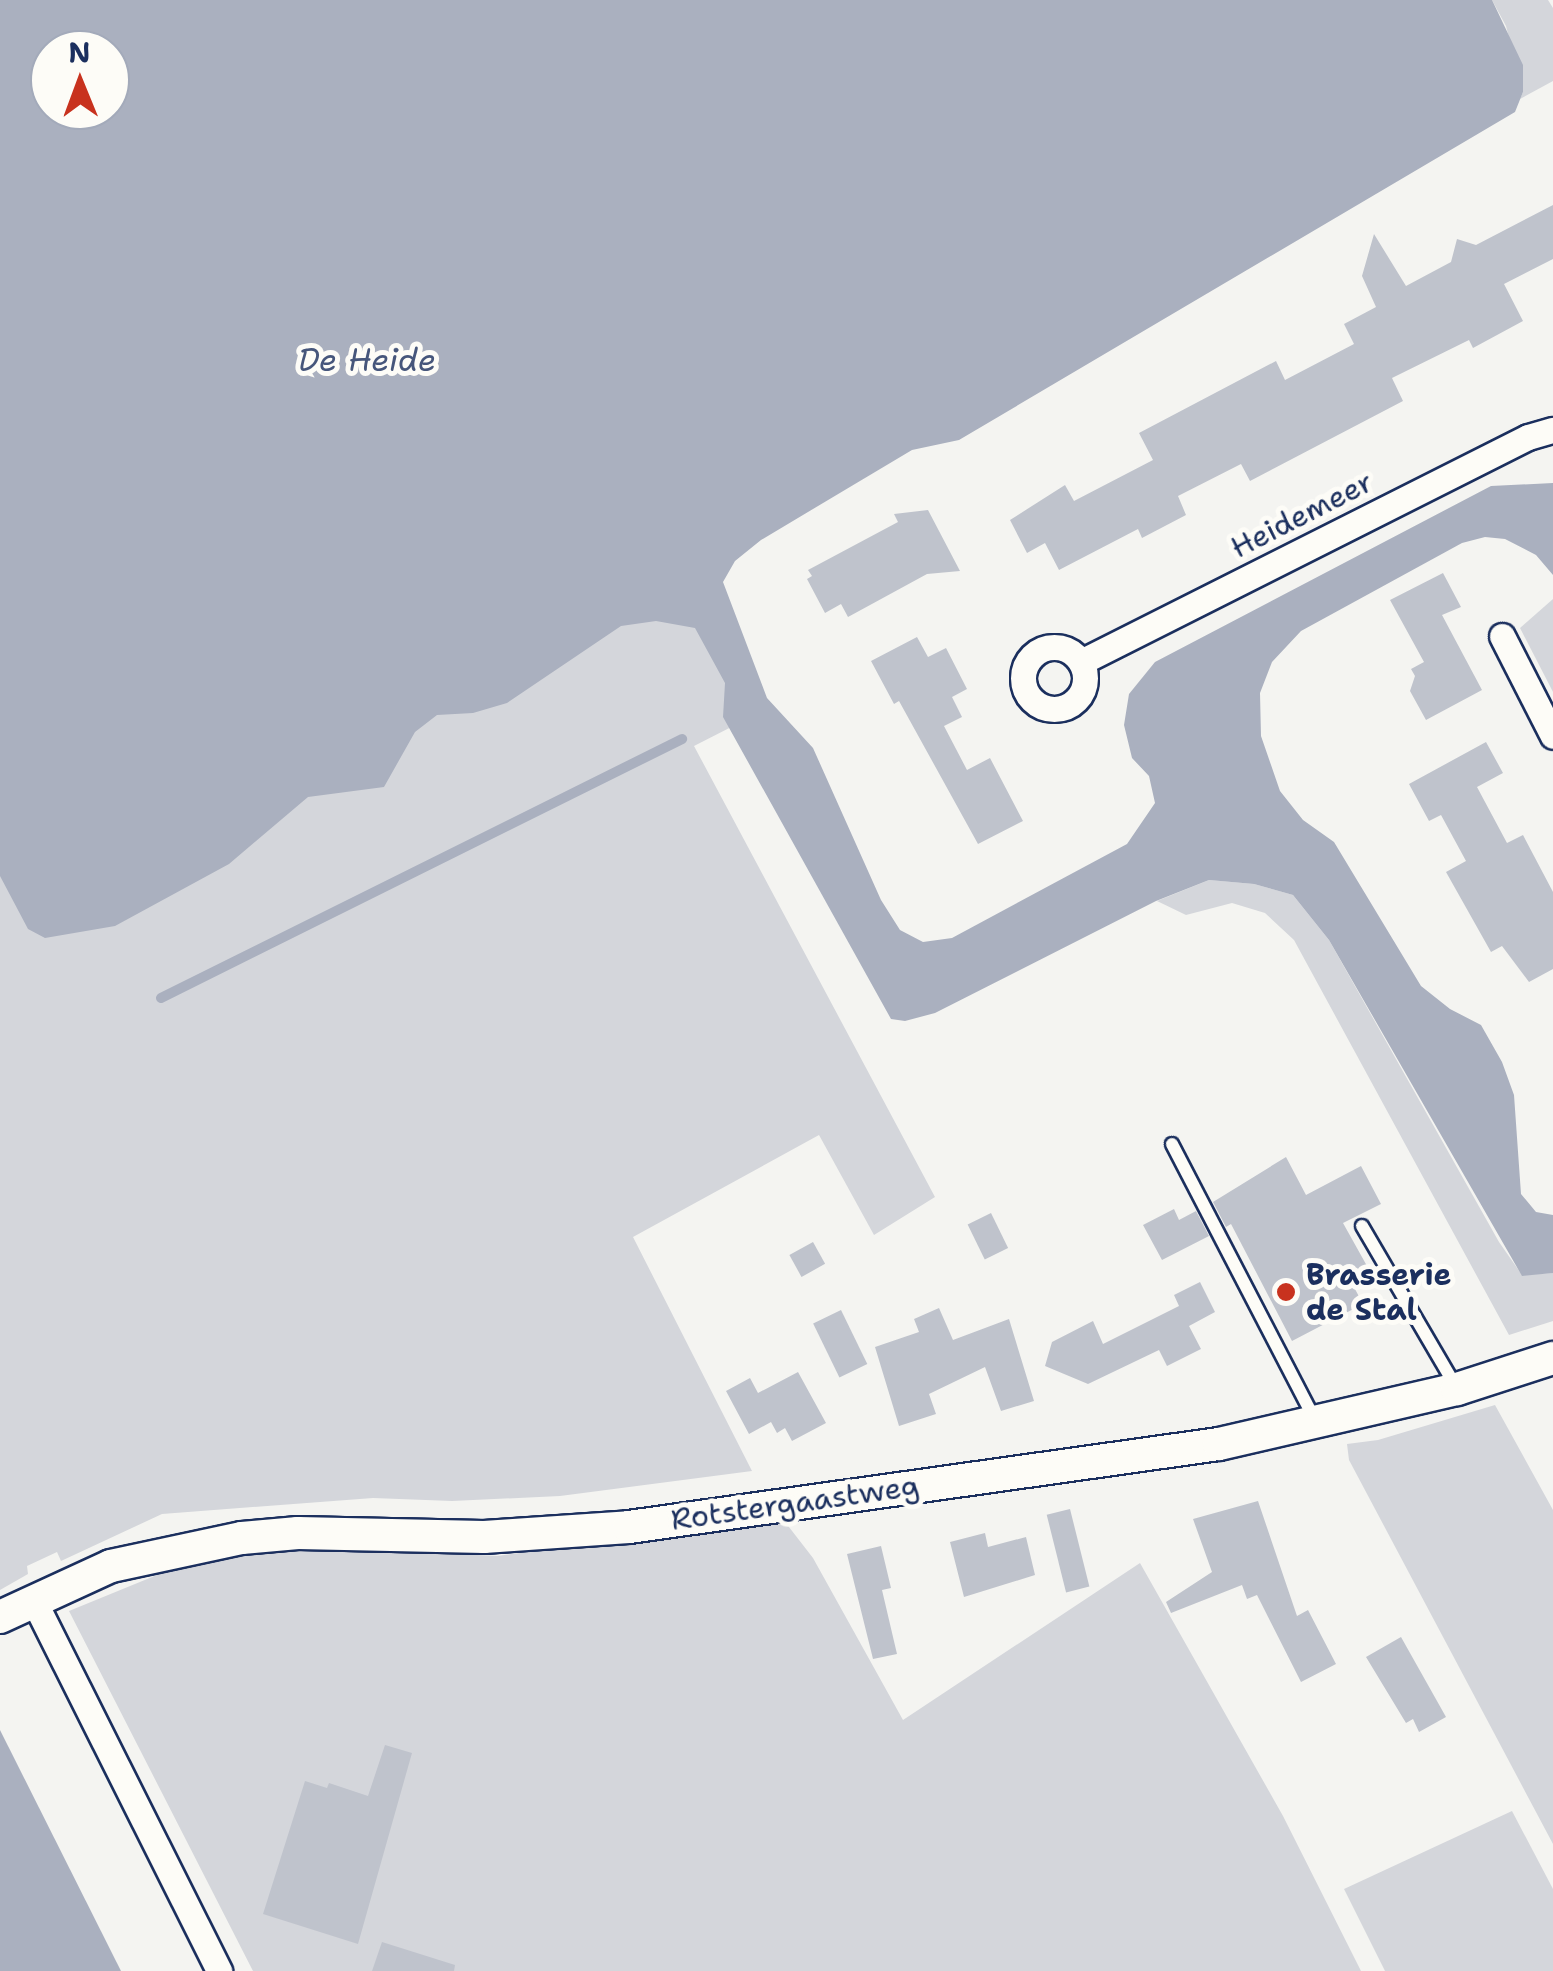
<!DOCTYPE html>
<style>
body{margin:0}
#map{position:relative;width:1553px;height:1971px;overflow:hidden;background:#f4f4f1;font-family:"Shantell Sans",sans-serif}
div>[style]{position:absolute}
.green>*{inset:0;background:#d4d6db}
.water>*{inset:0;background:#aab0bf}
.stream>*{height:10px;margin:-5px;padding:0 5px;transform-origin:5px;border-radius:5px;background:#aab0bf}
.building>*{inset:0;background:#bfc3cc;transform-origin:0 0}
.roads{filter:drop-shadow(2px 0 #1b2f5e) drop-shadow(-2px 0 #1b2f5e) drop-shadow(0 2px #1b2f5e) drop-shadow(0 -2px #1b2f5e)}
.service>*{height:12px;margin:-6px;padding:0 6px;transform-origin:6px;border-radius:6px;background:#fdfcf7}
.minor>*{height:25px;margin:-12.5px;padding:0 12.5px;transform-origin:12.5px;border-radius:12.5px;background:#fdfcf7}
.minor>.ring{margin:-12.5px;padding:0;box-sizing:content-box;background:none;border:25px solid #fdfcf7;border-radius:50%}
.tertiary>*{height:32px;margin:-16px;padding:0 16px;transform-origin:16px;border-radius:16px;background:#fdfcf7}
.dots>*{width:28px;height:28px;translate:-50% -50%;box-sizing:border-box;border:5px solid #fdfcf7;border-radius:50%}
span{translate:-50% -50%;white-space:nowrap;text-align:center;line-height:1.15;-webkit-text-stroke:10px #fdfcf7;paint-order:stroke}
.street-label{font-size:30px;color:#1b2f5e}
.poi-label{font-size:30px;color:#1b2f5e;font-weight:700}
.left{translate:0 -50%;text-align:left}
.water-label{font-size:32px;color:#46567b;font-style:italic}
.north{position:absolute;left:30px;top:30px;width:100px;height:100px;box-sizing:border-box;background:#fdfcf7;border:2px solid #a3aaba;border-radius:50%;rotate:359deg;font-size:28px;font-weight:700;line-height:40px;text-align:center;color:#1b2f5e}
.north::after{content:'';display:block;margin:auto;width:35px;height:45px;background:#c8321e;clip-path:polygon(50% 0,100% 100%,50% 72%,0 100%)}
</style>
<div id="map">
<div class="green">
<i style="clip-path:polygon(evenodd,0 0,633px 0,687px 569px,745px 720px,694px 746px,935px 1197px,874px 1235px,819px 1135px,633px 1237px,752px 1471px,560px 1496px,452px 1501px,373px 1498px,162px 1514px,61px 1561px,57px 1552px,27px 1566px,28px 1574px,0 1590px,0 0,50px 50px,110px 50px,110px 110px,50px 110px,50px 50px)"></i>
<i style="clip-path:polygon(1492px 0,1548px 0,1553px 8px,1553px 81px,1520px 99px,1523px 92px,1506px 26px)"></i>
<i style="clip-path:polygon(1553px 599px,1553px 692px,1520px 628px)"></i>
<i style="clip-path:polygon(1209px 880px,1254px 884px,1293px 895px,1329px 940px,1499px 1242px,1522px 1275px,1553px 1273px,1553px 1321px,1509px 1335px,1294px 940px,1265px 913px,1232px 903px,1186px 915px,1157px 901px)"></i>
<i style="clip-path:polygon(1495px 1405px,1553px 1510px,1553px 1844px,1349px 1460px,1347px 1444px,1378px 1440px)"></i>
<i style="clip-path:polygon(782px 1518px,813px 1558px,903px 1720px,1140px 1563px,1283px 1816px,1361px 1971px,253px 1971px,69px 1611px,179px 1566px,228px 1556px,341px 1548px,497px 1556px)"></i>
<i style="clip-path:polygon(1512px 1811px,1553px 1889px,1553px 1971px,1385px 1971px,1344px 1889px)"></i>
</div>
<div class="water">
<i style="clip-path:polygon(evenodd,0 0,1492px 0,1523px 65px,1523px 92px,1515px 112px,959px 440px,912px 450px,761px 540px,735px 561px,723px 582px,767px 698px,813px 748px,881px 900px,900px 930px,923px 942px,952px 938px,1127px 844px,1155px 803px,1149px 776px,1132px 758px,1124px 725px,1129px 694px,1155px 662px,1491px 486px,1553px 483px,1553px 575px,1536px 555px,1505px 539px,1485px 537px,1462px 543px,1301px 631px,1272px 662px,1260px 693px,1261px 736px,1280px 791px,1303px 820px,1334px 842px,1421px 986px,1450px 1009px,1481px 1025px,1502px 1062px,1514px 1095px,1521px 1194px,1536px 1212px,1553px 1215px,1553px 1273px,1522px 1276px,1329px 940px,1293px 895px,1254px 884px,1209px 880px,1156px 901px,935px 1013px,905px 1021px,891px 1019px,723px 717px,725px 683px,695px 628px,656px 621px,621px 626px,507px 703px,473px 713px,437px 715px,415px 732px,384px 787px,308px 797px,229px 864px,115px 926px,45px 938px,28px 929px,0 876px,0 0,110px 50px,110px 110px,50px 110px,50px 50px,110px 50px)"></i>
<i style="clip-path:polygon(0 1730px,121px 1971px,0 1971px)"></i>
</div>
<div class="stream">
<i style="left:161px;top:998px;width:582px;rotate:-26.43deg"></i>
</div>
<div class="building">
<i style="clip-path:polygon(1553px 205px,1553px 259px,1504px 284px,1523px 321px,1473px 348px,1469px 340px,1392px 378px,1403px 401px,1250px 481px,1241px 464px,1178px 496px,1186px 515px,1142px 538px,1138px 529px,1059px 570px,1045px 543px,1027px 553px,1010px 520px,1065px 485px,1074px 501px,1153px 460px,1139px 433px,1276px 361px,1285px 380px,1354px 344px,1344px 324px,1376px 307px,1362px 276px,1374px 234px,1406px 286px,1451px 262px,1457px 239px,1476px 245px)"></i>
<i style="clip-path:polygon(928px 510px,960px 571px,927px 574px,848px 617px,841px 604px,825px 613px,807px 579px,812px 576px,808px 570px,898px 522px,894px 514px)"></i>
<i style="clip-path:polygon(1443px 573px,1461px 607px,1442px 615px,1482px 690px,1426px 720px,1410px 691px,1415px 676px,1411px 669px,1424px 662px,1390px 600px)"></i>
<i style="clip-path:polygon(917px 637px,928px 657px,946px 648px,967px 689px,952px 697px,962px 717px,944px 726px,967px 770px,990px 758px,1023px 821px,978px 844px,899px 701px,894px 704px,871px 661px)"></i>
<i style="clip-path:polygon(1486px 742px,1503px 773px,1477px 787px,1507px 843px,1523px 835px,1553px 892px,1553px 969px,1529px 982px,1502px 946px,1491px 952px,1446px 872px,1466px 861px,1441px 815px,1429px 821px,1409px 784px)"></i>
<i style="clip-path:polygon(1286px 1157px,1306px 1195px,1361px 1166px,1381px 1204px,1343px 1223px,1367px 1266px,1348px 1276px,1363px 1304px,1292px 1341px,1231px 1224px,1226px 1227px,1213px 1202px)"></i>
<i style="clip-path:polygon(1174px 1209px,1179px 1220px,1196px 1211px,1209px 1236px,1162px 1260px,1143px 1225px)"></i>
<i style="left:991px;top:1213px;width:39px;height:26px;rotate:64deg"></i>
<i style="left:813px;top:1242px;width:25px;height:27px;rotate:61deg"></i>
<i style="clip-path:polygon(1200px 1282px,1215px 1312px,1189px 1326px,1201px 1349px,1167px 1366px,1159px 1350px,1088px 1384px,1045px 1366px,1052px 1342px,1093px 1321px,1103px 1344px,1179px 1306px,1174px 1295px)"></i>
<i style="clip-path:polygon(939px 1308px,953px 1340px,1009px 1319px,1034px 1401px,1001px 1411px,985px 1367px,929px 1394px,936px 1414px,899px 1426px,875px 1347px,919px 1332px,914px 1319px)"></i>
<i style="left:841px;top:1310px;width:60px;height:31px;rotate:64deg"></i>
<i style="clip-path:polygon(798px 1372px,826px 1423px,792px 1441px,785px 1428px,777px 1433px,771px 1422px,749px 1434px,726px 1391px,750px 1378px,758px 1393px)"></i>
<i style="clip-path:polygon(1258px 1501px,1297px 1616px,1308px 1610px,1336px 1664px,1301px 1682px,1257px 1595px,1247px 1599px,1242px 1585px,1171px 1613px,1166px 1602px,1212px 1572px,1193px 1519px)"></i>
<i style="left:1070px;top:1509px;width:80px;height:24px;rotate:76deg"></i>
<i style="clip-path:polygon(985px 1533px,988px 1547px,1026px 1537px,1035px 1575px,964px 1597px,950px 1542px)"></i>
<i style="clip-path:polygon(881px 1546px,891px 1588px,882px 1590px,897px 1654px,873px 1659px,847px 1554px)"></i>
<i style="clip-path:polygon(1401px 1637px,1446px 1717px,1419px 1732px,1413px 1719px,1406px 1723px,1366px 1657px)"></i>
<i style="clip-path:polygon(385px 1745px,412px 1753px,358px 1944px,263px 1914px,305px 1781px,327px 1788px,329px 1783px,368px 1796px)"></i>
<i style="clip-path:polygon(382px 1942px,455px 1965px,454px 1971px,372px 1971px)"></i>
</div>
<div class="roads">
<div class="service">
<i style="left:1172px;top:1144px;width:311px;rotate:62.6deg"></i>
<i style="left:1362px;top:1226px;width:186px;rotate:59.7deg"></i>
</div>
<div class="minor">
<i style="left:1502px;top:636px;width:112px;rotate:63deg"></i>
<i class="ring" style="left:1023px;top:647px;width:37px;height:37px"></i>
<i style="left:1081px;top:662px;width:500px;rotate:-26.72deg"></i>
<i style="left:1528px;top:437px;width:26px;rotate:-16deg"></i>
<i style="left:34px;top:1601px;width:414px;rotate:63.4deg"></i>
</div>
<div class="tertiary">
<i style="left:0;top:1617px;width:122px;rotate:-24.7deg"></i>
<i style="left:111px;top:1566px;width:134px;rotate:-12.1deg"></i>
<i style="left:242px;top:1538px;width:56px;rotate:-5.1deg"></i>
<i style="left:298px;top:1533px;width:186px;rotate:1.2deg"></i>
<i style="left:484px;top:1537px;width:145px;rotate:-3.9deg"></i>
<i style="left:629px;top:1527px;width:596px;rotate:-8.01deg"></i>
<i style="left:1219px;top:1444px;width:244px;rotate:-13deg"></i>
<i style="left:1457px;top:1389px;width:101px;rotate:-17.9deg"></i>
</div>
</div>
<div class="dots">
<i style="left:1286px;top:1292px;background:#c8321e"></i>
</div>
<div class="street-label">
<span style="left:1302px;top:515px;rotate:-27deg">Heidemeer</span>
<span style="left:795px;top:1503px;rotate:-8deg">Rotstergaastweg</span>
</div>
<div class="poi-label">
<span class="left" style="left:1306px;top:1292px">Brasserie<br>de Stal</span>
</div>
<div class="water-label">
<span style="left:367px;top:360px">De Heide</span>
</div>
<div class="north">N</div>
</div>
